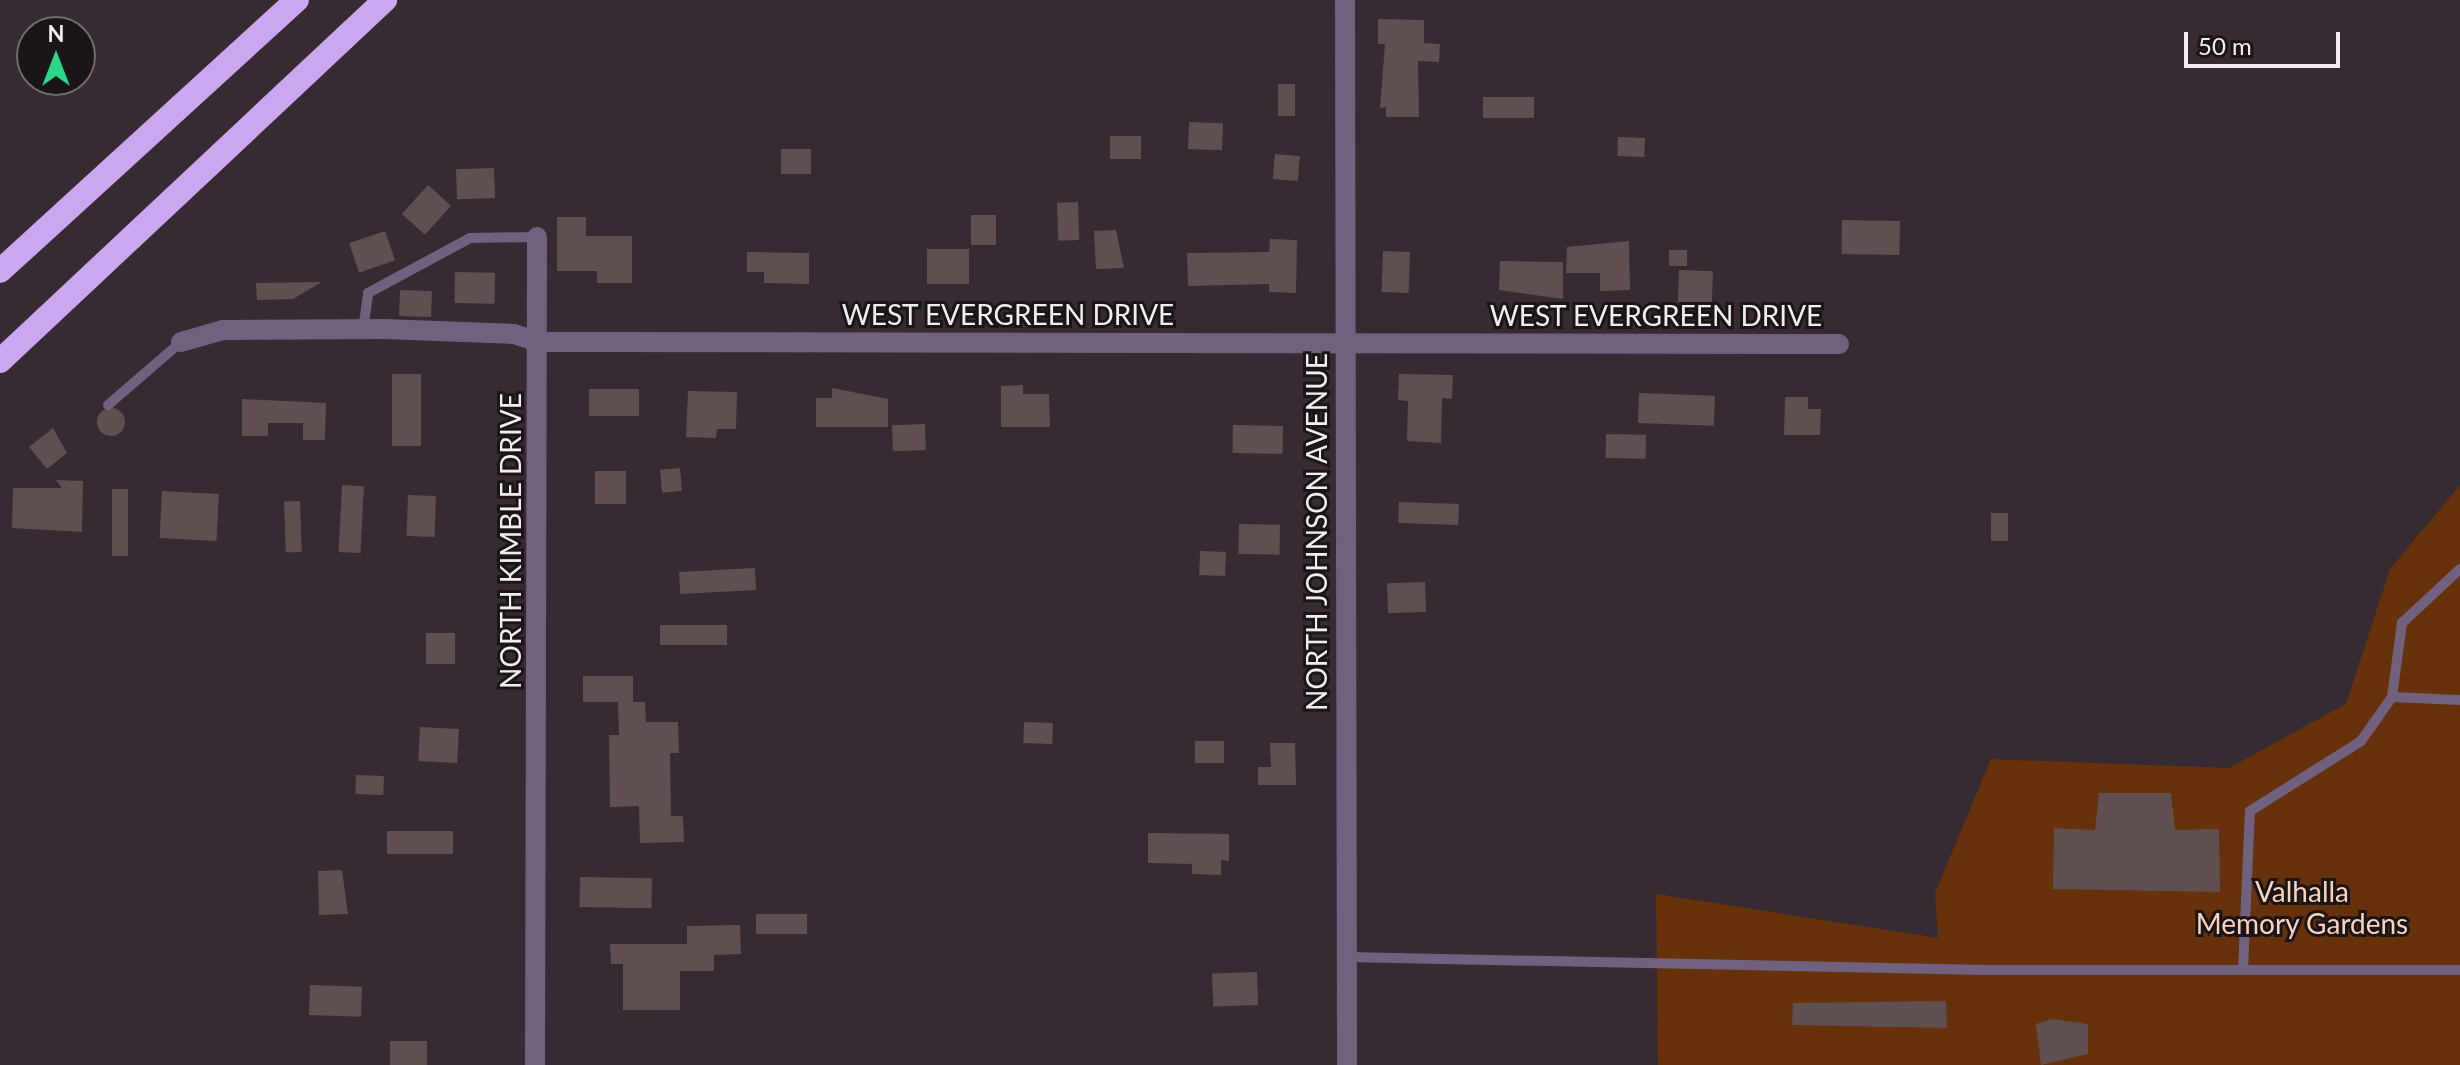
<!DOCTYPE html>
<style>
body{margin:0}
#map{position:relative;width:2460px;height:1065px;overflow:hidden;background:#362b32;font-family:Lato,sans-serif}
div>[style]{position:absolute}
.green>*{inset:0;background:#66310b}
.building>*{inset:0;background:#5f4f50;transform-origin:0 0}
.round{border-radius:50%}
.service>*{height:10px;margin:-5px;padding:0 5px;transform-origin:5px;border-radius:5px;background:#70627f}
.minor>*{height:20px;margin:-10px;padding:0 10px;transform-origin:10px;border-radius:10px;background:#70627f}
.motorway>*{height:24px;margin:-12px;padding:0 12px;transform-origin:12px;border-radius:12px;background:#caa7ee}
span{translate:-50% -50%;white-space:nowrap;text-align:center;line-height:1.15;-webkit-text-stroke:6px #1a1518;paint-order:stroke}
.street-label{font-size:28px;color:#f4ecf0}
.park-label{font-size:28px;color:#fbd3bd}
.north{position:absolute;left:16px;top:16px;width:80px;height:80px;box-sizing:border-box;background:#1a1518;border:2px solid #716b6e;border-radius:50%;rotate:0deg;font-size:22px;font-weight:700;line-height:32px;text-align:center;color:#f4ecf0}
.north::after{content:'';display:block;margin:auto;width:28px;height:36px;background:#2ad885;clip-path:polygon(50% 0,100% 100%,50% 72%,0 100%)}
.scale{position:absolute;left:2184px;top:32px;width:156px;height:36px;box-sizing:border-box;border:4px solid #f4ecf0;border-top:0;padding-left:10px;font-size:24px;line-height:28px;white-space:nowrap;color:#f4ecf0;-webkit-text-stroke:6px #1a1518;paint-order:stroke}
</style>
<div id="map">
<div class="green">
<i style="clip-path:polygon(2460px 485px,2460px 1065px,1658px 1065px,1656px 894px,1938px 938px,1935px 893px,1991px 759px,2229px 768px,2346px 704px,2390px 569px)"></i>
</div>
<div class="building">
<i style="clip-path:polygon(1378px 19px,1424px 20px,1424px 43px,1440px 44px,1439px 62px,1418px 61px,1419px 117px,1386px 117px,1386px 107px,1380px 108px,1385px 44px,1378px 44px)"></i>
<i style="left:1278px;top:84px;width:17px;height:32px"></i>
<i style="left:1483px;top:97px;width:51px;height:21px"></i>
<i style="left:1189px;top:122px;width:34px;height:27px;rotate:2deg"></i>
<i style="left:1110px;top:136px;width:31px;height:23px"></i>
<i style="left:1618px;top:137px;width:27px;height:19px;rotate:2deg"></i>
<i style="left:781px;top:149px;width:30px;height:25px"></i>
<i style="left:1275px;top:154px;width:25px;height:25px;rotate:5deg"></i>
<i style="left:494px;top:168px;width:30px;height:38px;rotate:88deg"></i>
<i style="left:428px;top:185px;width:31px;height:39px;rotate:42deg"></i>
<i style="left:1078px;top:202px;width:38px;height:21px;rotate:88deg"></i>
<i style="left:971px;top:215px;width:25px;height:30px"></i>
<i style="clip-path:polygon(557px 217px,586px 217px,586px 236px,632px 236px,632px 283px,597px 283px,597px 271px,557px 271px)"></i>
<i style="left:1842px;top:220px;width:58px;height:34px;rotate:1deg"></i>
<i style="clip-path:polygon(1116px 230px,1124px 268px,1096px 269px,1094px 231px)"></i>
<i style="left:385px;top:231px;width:31px;height:38px;rotate:71deg"></i>
<i style="clip-path:polygon(1270px 239px,1297px 240px,1296px 293px,1269px 292px,1269px 284px,1188px 286px,1187px 253px,1269px 252px)"></i>
<i style="clip-path:polygon(1629px 241px,1630px 290px,1600px 291px,1600px 273px,1566px 273px,1567px 247px)"></i>
<i style="left:927px;top:249px;width:42px;height:35px"></i>
<i style="left:1669px;top:250px;width:18px;height:16px"></i>
<i style="left:1383px;top:251px;width:27px;height:41px;rotate:2deg"></i>
<i style="clip-path:polygon(747px 252px,809px 253px,809px 284px,764px 283px,764px 272px,747px 272px)"></i>
<i style="clip-path:polygon(1500px 261px,1563px 262px,1563px 299px,1499px 290px)"></i>
<i style="left:1679px;top:270px;width:34px;height:33px;rotate:2deg"></i>
<i style="left:455px;top:272px;width:40px;height:31px;rotate:1deg"></i>
<i style="clip-path:polygon(322px 282px,293px 299px,257px 300px,256px 283px)"></i>
<i style="left:400px;top:290px;width:32px;height:26px;rotate:2deg"></i>
<i style="left:392px;top:374px;width:29px;height:72px"></i>
<i style="clip-path:polygon(1399px 374px,1453px 375px,1452px 399px,1442px 398px,1441px 443px,1407px 441px,1408px 401px,1398px 400px)"></i>
<i style="clip-path:polygon(1023px 385px,1023px 394px,1049px 394px,1050px 427px,1001px 427px,1001px 386px)"></i>
<i style="clip-path:polygon(832px 388px,888px 399px,888px 427px,816px 427px,816px 398px,832px 398px)"></i>
<i style="left:589px;top:389px;width:50px;height:27px"></i>
<i style="clip-path:polygon(688px 391px,737px 392px,736px 429px,717px 429px,716px 438px,686px 437px)"></i>
<i style="left:1639px;top:393px;width:76px;height:30px;rotate:2deg"></i>
<i style="clip-path:polygon(1785px 397px,1808px 397px,1808px 409px,1821px 409px,1820px 435px,1784px 435px)"></i>
<i style="clip-path:polygon(242px 399px,326px 403px,325px 440px,303px 440px,303px 423px,268px 423px,268px 436px,242px 436px)"></i>
<i class="round" style="left:97px;top:408px;width:28px;height:28px"></i>
<i style="left:925px;top:424px;width:26px;height:33px;rotate:88deg"></i>
<i style="left:1233px;top:425px;width:50px;height:28px;rotate:1deg"></i>
<i style="clip-path:polygon(53px 428px,67px 453px,47px 469px,29px 447px)"></i>
<i style="left:1606px;top:434px;width:40px;height:24px;rotate:1deg"></i>
<i style="left:680px;top:468px;width:23px;height:20px;rotate:85deg"></i>
<i style="left:626px;top:471px;width:33px;height:31px;rotate:90deg"></i>
<i style="clip-path:polygon(56px 480px,83px 481px,82px 532px,12px 528px,13px 488px,62px 488px)"></i>
<i style="left:342px;top:485px;width:22px;height:67px;rotate:3deg"></i>
<i style="left:112px;top:489px;width:16px;height:67px"></i>
<i style="left:162px;top:491px;width:57px;height:47px;rotate:3deg"></i>
<i style="left:408px;top:495px;width:28px;height:41px;rotate:2deg"></i>
<i style="left:300px;top:501px;width:51px;height:16px;rotate:88deg"></i>
<i style="left:1399px;top:502px;width:60px;height:21px;rotate:2deg"></i>
<i style="left:1991px;top:513px;width:17px;height:28px"></i>
<i style="left:1239px;top:524px;width:41px;height:30px;rotate:1deg"></i>
<i style="left:1200px;top:551px;width:26px;height:24px;rotate:2deg"></i>
<i style="left:755px;top:568px;width:22px;height:76px;rotate:87deg"></i>
<i style="left:1425px;top:582px;width:30px;height:38px;rotate:88deg"></i>
<i style="left:727px;top:625px;width:20px;height:67px;rotate:90deg"></i>
<i style="left:455px;top:633px;width:31px;height:29px;rotate:90deg"></i>
<i style="left:633px;top:676px;width:26px;height:50px;rotate:90deg"></i>
<i style="clip-path:polygon(618px 702px,645px 702px,646px 722px,678px 722px,679px 753px,670px 753px,671px 816px,683px 816px,684px 842px,640px 843px,639px 806px,610px 807px,609px 735px,619px 735px)"></i>
<i style="left:1024px;top:722px;width:29px;height:21px;rotate:2deg"></i>
<i style="left:420px;top:727px;width:39px;height:34px;rotate:3deg"></i>
<i style="left:1195px;top:741px;width:29px;height:22px"></i>
<i style="clip-path:polygon(1270px 743px,1295px 743px,1296px 785px,1258px 785px,1258px 767px,1271px 767px)"></i>
<i style="left:356px;top:775px;width:28px;height:19px;rotate:2deg"></i>
<i style="clip-path:polygon(2099px 793px,2171px 793px,2175px 830px,2219px 829px,2220px 892px,2053px 889px,2054px 828px,2095px 830px)"></i>
<i style="left:387px;top:831px;width:66px;height:23px"></i>
<i style="clip-path:polygon(1148px 833px,1229px 834px,1229px 861px,1221px 860px,1221px 875px,1192px 874px,1192px 864px,1148px 863px)"></i>
<i style="clip-path:polygon(342px 870px,348px 914px,319px 915px,318px 871px)"></i>
<i style="left:580px;top:877px;width:72px;height:30px;rotate:1deg"></i>
<i style="left:756px;top:914px;width:51px;height:20px"></i>
<i style="clip-path:polygon(740px 925px,741px 954px,714px 955px,714px 971px,680px 971px,680px 1010px,623px 1010px,623px 964px,611px 964px,610px 944px,687px 944px,687px 926px)"></i>
<i style="left:1257px;top:972px;width:33px;height:45px;rotate:88deg"></i>
<i style="left:310px;top:985px;width:52px;height:30px;rotate:2deg"></i>
<i style="clip-path:polygon(1946px 1001px,1947px 1028px,1792px 1025px,1793px 1003px)"></i>
<i style="clip-path:polygon(2052px 1019px,2088px 1024px,2088px 1054px,2041px 1065px,2036px 1024px)"></i>
<i style="left:390px;top:1041px;width:37px;height:24px"></i>
</div>
<div class="service">
<i style="left:363px;top:330px;width:37px;rotate:-82deg"></i>
<i style="left:368px;top:293px;width:116px;rotate:-28.3deg"></i>
<i style="left:470px;top:238px;width:67px;rotate:-0.9deg"></i>
<i style="left:108px;top:405px;width:96px;rotate:-40.8deg"></i>
<i style="left:2392px;top:697px;width:75px;rotate:-82.3deg"></i>
<i style="left:2402px;top:623px;width:79px;rotate:-43deg"></i>
<i style="left:1346px;top:957px;width:641px;rotate:1.16deg"></i>
<i style="left:1987px;top:970px;width:473px"></i>
<i style="left:2243px;top:970px;width:159px;rotate:-87.5deg"></i>
<i style="left:2250px;top:811px;width:131px;rotate:-32.2deg"></i>
<i style="left:2361px;top:741px;width:54px;rotate:-54.8deg"></i>
<i style="left:2392px;top:697px;width:68px;rotate:2.5deg"></i>
</div>
<div class="minor">
<i style="left:1345px;top:0;width:1065px;rotate:89.89deg"></i>
<i style="left:181px;top:342px;width:44px;rotate:-15.9deg"></i>
<i style="left:223px;top:330px;width:161px;rotate:-0.4deg"></i>
<i style="left:384px;top:329px;width:130px;rotate:2.2deg"></i>
<i style="left:514px;top:334px;width:25px;rotate:18deg"></i>
<i style="left:538px;top:342px;width:1301px;rotate:0.09deg"></i>
<i style="left:535px;top:1065px;width:828px;rotate:-89.86deg"></i>
</div>
<div class="motorway">
<i style="left:0;top:271px;width:402px;rotate:-42.4deg"></i>
<i style="left:0;top:361px;width:528px;rotate:-43.16deg"></i>
</div>
<div class="street-label">
<span style="left:1008px;top:314px">WEST EVERGREEN DRIVE</span>
<span style="left:1656px;top:315px">WEST EVERGREEN DRIVE</span>
<span style="left:1316px;top:532px;rotate:-90deg">NORTH JOHNSON AVENUE</span>
<span style="left:510px;top:541px;rotate:-90deg">NORTH KIMBLE DRIVE</span>
</div>
<div class="park-label">
<span style="left:2302px;top:907px">Valhalla<br>Memory Gardens</span>
</div>
<div class="north">N</div>
<div class="scale">50 m</div>
</div>
